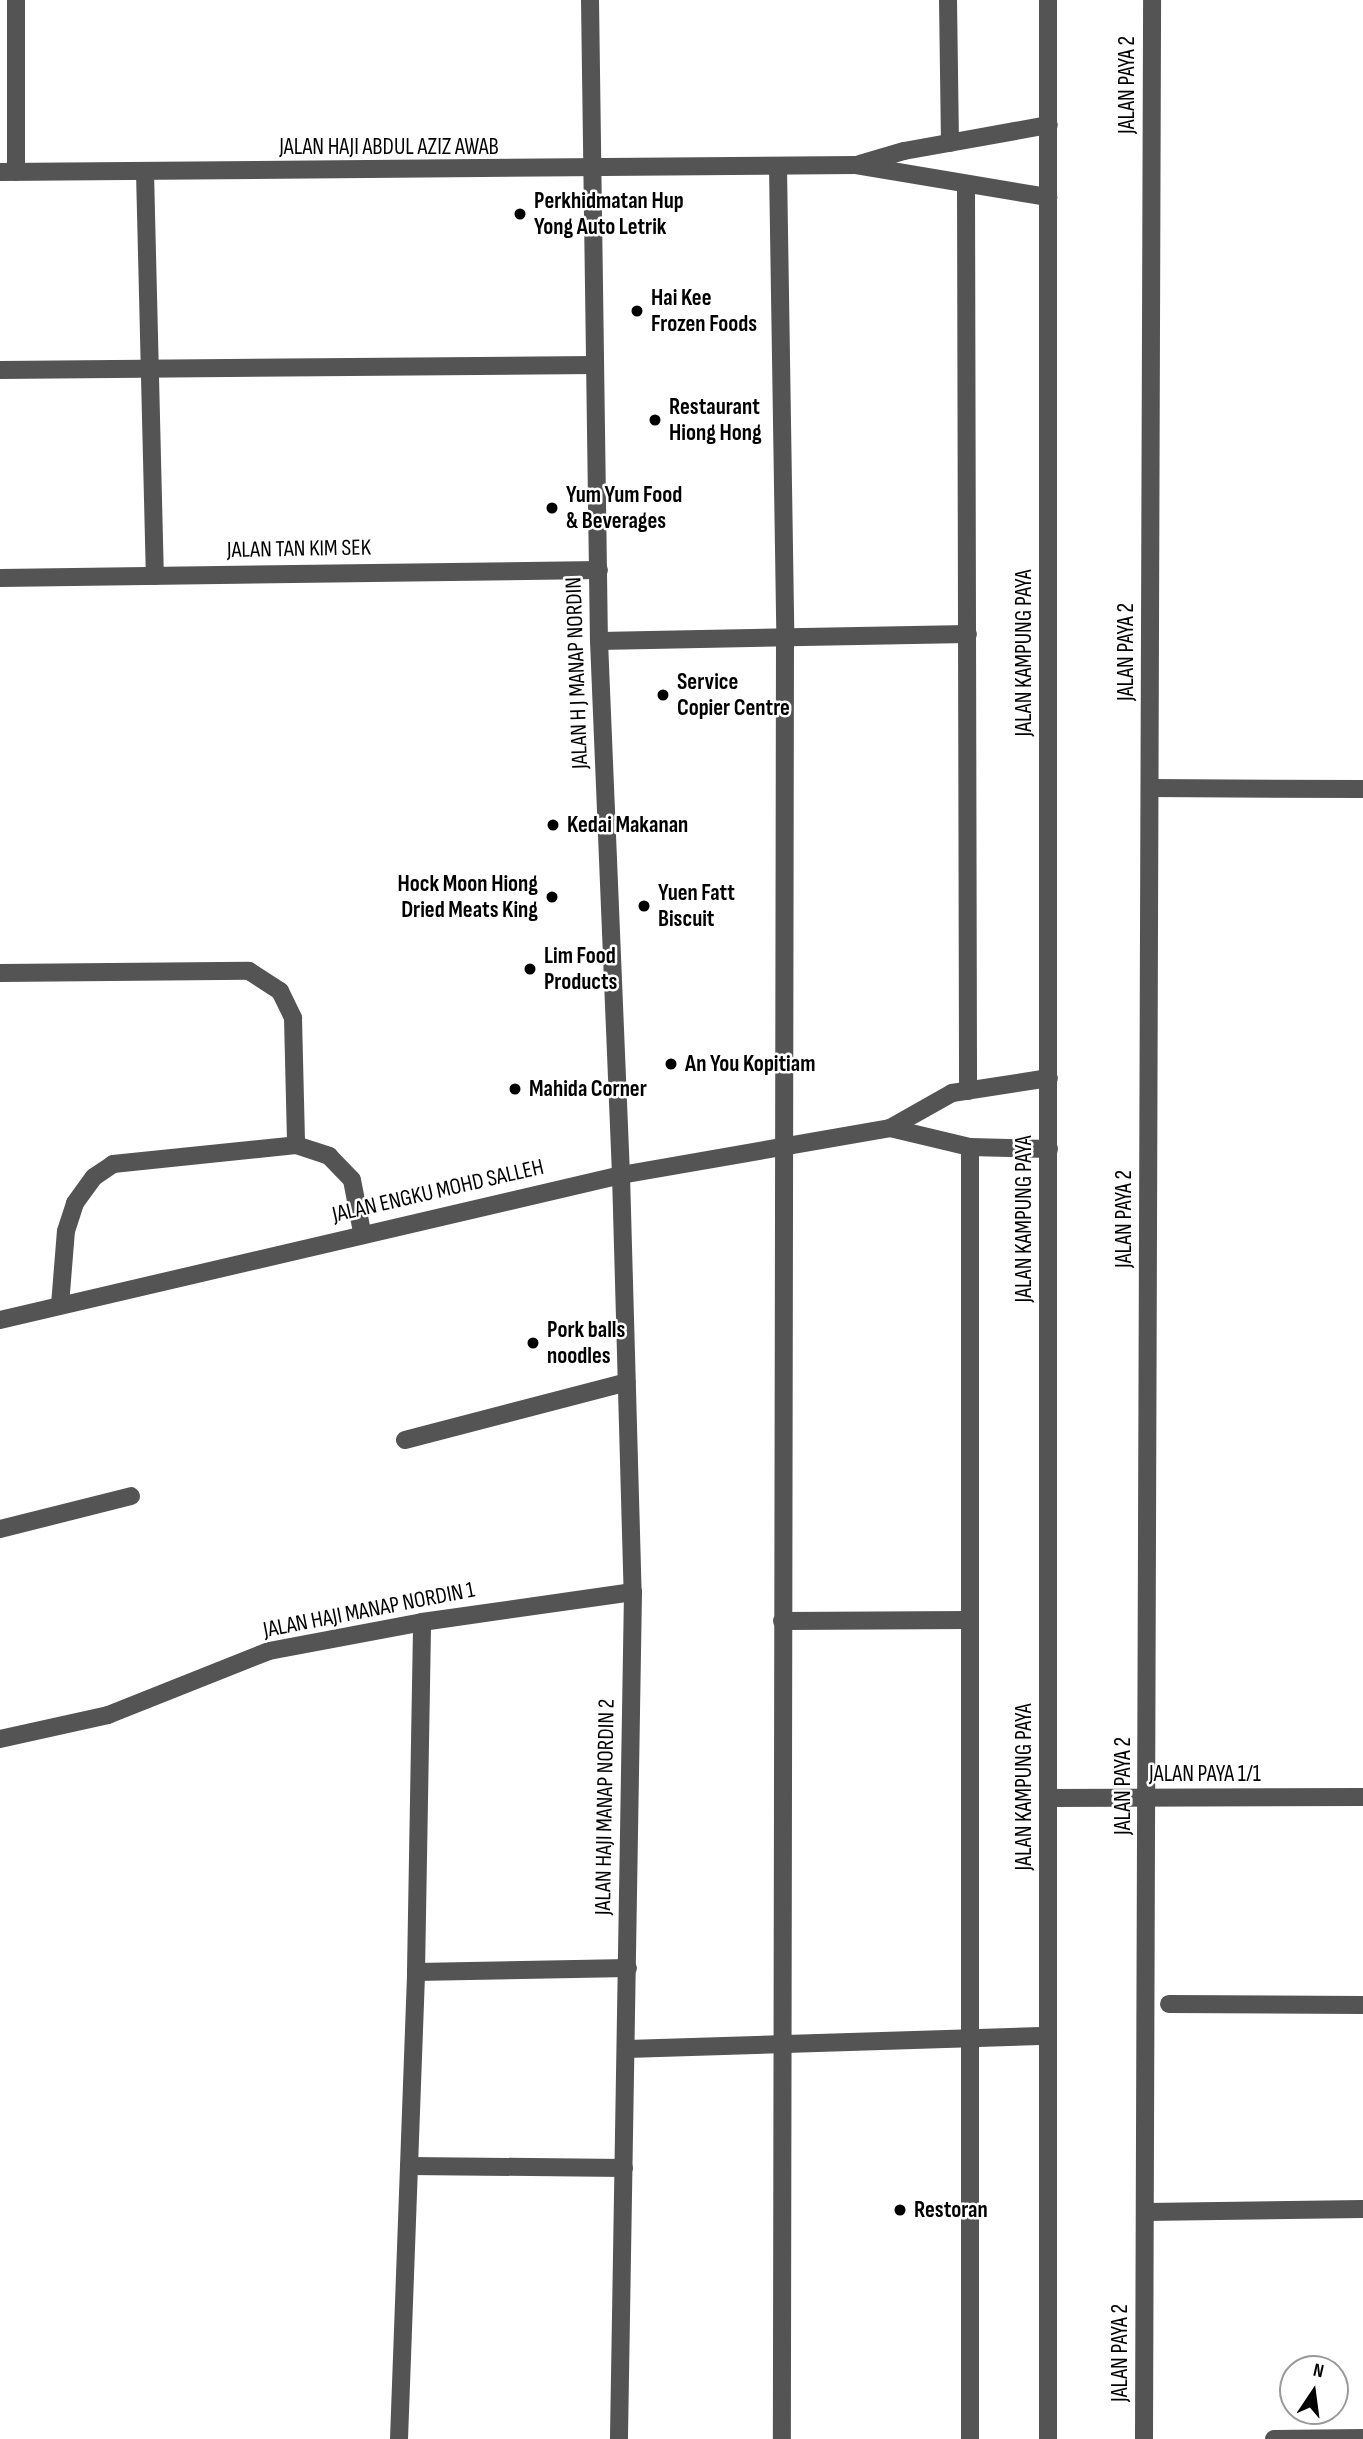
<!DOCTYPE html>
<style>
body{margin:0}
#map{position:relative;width:1363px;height:2439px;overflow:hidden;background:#fff;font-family:"Sofia Sans Condensed",sans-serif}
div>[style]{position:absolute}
.minor>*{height:18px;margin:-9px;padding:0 9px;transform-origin:9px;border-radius:9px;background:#545454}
.dots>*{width:19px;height:19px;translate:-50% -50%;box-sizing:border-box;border:4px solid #fff;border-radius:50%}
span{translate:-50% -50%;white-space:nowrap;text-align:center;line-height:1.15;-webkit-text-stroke:5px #fff;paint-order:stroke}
.street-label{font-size:23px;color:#000}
.poi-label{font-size:23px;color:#000;font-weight:700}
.left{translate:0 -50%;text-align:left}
.right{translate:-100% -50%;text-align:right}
.north{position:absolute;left:1279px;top:2355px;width:70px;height:70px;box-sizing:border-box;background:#fff;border:2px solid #999;border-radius:50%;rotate:13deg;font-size:19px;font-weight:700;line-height:28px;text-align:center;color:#000}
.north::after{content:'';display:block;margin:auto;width:24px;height:32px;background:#000;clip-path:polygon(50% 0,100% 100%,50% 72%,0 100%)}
</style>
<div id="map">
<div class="minor">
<i style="left:16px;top:0;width:172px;rotate:90deg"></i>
<i style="left:590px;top:0;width:641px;rotate:89.2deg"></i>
<i style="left:599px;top:641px;width:534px;rotate:87.64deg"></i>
<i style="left:621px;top:1175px;width:417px;rotate:88.4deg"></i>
<i style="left:633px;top:1592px;width:847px;rotate:90.95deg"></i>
<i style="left:948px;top:0;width:143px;rotate:89.2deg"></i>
<i style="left:1048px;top:0;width:2439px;rotate:90deg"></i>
<i style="left:860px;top:164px;width:46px;rotate:-16.5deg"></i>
<i style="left:904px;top:151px;width:147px;rotate:-10.2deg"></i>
<i style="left:778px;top:167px;width:471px;rotate:89.1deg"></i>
<i style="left:785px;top:638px;width:1801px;rotate:90.1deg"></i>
<i style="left:0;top:172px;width:856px;rotate:-0.47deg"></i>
<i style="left:856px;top:165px;width:195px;rotate:9.5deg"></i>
<i style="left:145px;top:172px;width:404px;rotate:88.6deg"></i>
<i style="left:966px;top:185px;width:906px;rotate:89.87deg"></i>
<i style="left:0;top:370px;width:594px;rotate:-0.48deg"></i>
<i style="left:0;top:578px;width:599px;rotate:-0.77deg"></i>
<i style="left:599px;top:641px;width:369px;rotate:-1.1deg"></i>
<i style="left:1150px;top:788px;width:213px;rotate:0.3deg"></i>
<i style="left:0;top:973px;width:249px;rotate:-0.5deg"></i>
<i style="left:249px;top:971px;width:37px;rotate:33deg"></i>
<i style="left:280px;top:991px;width:30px;rotate:64deg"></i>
<i style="left:293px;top:1018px;width:127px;rotate:88.6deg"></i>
<i style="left:890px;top:1128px;width:82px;rotate:13.4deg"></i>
<i style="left:970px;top:1147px;width:79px;rotate:1.5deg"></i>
<i style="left:60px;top:1305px;width:74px;rotate:-85.4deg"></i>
<i style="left:66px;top:1231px;width:29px;rotate:-72deg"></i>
<i style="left:75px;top:1203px;width:32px;rotate:-54deg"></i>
<i style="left:94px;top:1177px;width:23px;rotate:-34deg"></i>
<i style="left:113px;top:1164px;width:184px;rotate:-5.9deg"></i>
<i style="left:296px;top:1145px;width:35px;rotate:18deg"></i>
<i style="left:329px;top:1156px;width:33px;rotate:46deg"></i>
<i style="left:352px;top:1180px;width:53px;rotate:79.1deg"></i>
<i style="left:0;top:1320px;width:638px;rotate:-13.14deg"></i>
<i style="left:621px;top:1175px;width:273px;rotate:-9.9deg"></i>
<i style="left:890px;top:1128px;width:71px;rotate:-29.4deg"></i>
<i style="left:952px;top:1093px;width:98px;rotate:-8.8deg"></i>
<i style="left:405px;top:1440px;width:229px;rotate:-14.6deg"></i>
<i style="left:0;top:1529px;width:135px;rotate:-14.1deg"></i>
<i style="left:782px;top:1621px;width:187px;rotate:-0.3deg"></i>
<i style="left:0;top:1739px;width:111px;rotate:-12.5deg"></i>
<i style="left:108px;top:1715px;width:173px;rotate:-21.7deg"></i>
<i style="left:269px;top:1651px;width:156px;rotate:-10.7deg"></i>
<i style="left:422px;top:1622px;width:213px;rotate:-8.1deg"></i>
<i style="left:1048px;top:1798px;width:315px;rotate:-0.2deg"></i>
<i style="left:416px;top:1972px;width:212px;rotate:-1.1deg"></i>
<i style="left:1169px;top:2004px;width:194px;rotate:0.3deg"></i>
<i style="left:627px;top:2049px;width:421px;rotate:-1.8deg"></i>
<i style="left:409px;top:2166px;width:215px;rotate:0.5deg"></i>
<i style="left:1146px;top:2212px;width:217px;rotate:-0.8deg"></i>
<i style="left:399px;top:2439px;width:467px;rotate:-87.9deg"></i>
<i style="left:416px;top:1972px;width:350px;rotate:-89deg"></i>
<i style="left:970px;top:2439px;width:1292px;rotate:-90deg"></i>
<i style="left:1144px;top:2439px;width:2439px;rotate:-89.81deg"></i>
<i style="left:1274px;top:2439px;width:89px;rotate:-0.6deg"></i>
</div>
<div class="dots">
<i style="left:520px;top:214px;background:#000"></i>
<i style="left:637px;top:311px;background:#000"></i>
<i style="left:655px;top:420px;background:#000"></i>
<i style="left:552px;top:508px;background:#000"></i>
<i style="left:663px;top:695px;background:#000"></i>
<i style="left:553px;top:825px;background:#000"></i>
<i style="left:552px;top:897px;background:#000"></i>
<i style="left:644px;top:906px;background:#000"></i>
<i style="left:530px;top:969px;background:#000"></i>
<i style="left:671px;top:1064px;background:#000"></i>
<i style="left:515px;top:1089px;background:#000"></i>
<i style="left:533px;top:1343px;background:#000"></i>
<i style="left:900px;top:2210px;background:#000"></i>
</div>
<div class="street-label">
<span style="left:1127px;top:85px;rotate:-90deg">JALAN PAYA 2</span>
<span style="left:389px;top:147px">JALAN HAJI ABDUL AZIZ AWAB</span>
<span style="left:299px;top:549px;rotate:-1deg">JALAN TAN KIM SEK</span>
<span style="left:1126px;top:652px;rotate:-90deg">JALAN PAYA 2</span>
<span style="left:1024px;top:653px;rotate:-90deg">JALAN KAMPUNG PAYA</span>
<span style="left:577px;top:673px;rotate:-92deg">JALAN H J MANAP NORDIN</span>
<span style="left:438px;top:1191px;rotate:-13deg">JALAN ENGKU MOHD SALLEH</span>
<span style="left:1024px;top:1219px;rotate:-90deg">JALAN KAMPUNG PAYA</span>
<span style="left:1124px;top:1219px;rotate:-90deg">JALAN PAYA 2</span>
<span style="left:369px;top:1610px;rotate:-11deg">JALAN HAJI MANAP NORDIN 1</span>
<span style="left:1205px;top:1774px">JALAN PAYA 1/1</span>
<span style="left:1123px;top:1786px;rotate:-90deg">JALAN PAYA 2</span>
<span style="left:1024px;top:1787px;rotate:-90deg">JALAN KAMPUNG PAYA</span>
<span style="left:605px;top:1807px;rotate:-89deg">JALAN HAJI MANAP NORDIN 2</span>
<span style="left:1120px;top:2353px;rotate:-90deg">JALAN PAYA 2</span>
</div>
<div class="poi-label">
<span class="left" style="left:534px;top:214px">Perkhidmatan Hup<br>Yong Auto Letrik</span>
<span class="left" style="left:651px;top:311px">Hai Kee<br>Frozen Foods</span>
<span class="left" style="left:669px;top:420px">Restaurant<br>Hiong Hong</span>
<span class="left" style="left:566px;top:508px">Yum Yum Food<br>&amp; Beverages</span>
<span class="left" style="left:677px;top:695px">Service<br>Copier Centre</span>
<span class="left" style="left:567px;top:825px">Kedai Makanan</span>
<span class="right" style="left:538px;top:897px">Hock Moon Hiong<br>Dried Meats King</span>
<span class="left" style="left:658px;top:906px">Yuen Fatt<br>Biscuit</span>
<span class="left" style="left:544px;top:969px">Lim Food<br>Products</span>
<span class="left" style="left:685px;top:1064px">An You Kopitiam</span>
<span class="left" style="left:529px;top:1089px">Mahida Corner</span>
<span class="left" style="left:547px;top:1343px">Pork balls<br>noodles</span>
<span class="left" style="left:914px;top:2210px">Restoran</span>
</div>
<div class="north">N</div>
</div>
